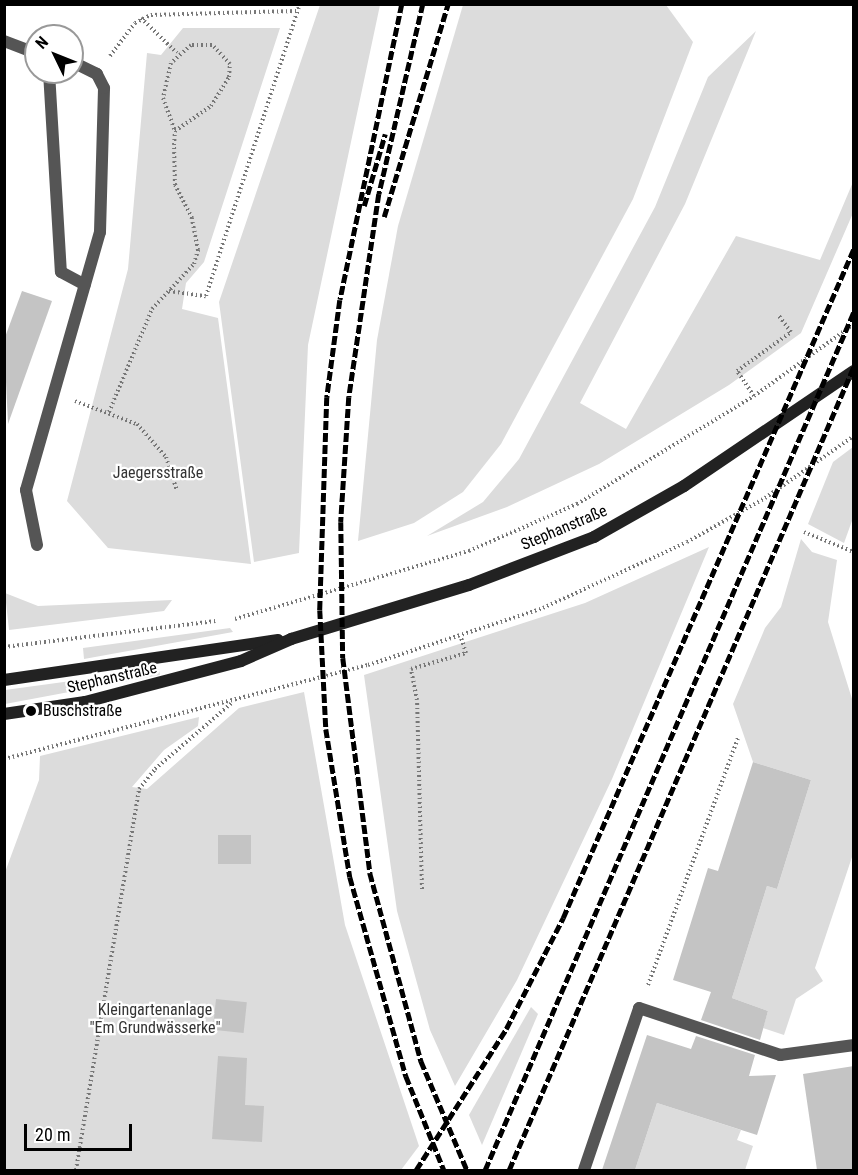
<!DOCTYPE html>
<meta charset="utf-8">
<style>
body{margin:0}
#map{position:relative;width:858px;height:1175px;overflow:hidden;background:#fff;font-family:"Roboto Condensed",sans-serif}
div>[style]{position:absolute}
.green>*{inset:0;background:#dcdcdc}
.building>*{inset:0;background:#c4c4c4;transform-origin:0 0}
.path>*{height:4px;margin-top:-2px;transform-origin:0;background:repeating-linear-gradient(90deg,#777 0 1.5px,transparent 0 4.5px)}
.lane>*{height:12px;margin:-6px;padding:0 6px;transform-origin:6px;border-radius:6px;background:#555}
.street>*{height:12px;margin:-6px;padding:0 6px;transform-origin:6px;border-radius:6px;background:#555}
.secondary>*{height:12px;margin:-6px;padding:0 6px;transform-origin:6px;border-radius:6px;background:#222}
.rail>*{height:4.5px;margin-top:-2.25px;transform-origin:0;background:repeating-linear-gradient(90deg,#000 0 9px,transparent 0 12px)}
.dots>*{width:16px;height:16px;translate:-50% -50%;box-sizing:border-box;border:3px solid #fff;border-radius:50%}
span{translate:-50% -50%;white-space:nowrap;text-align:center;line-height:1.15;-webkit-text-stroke:4.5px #fff;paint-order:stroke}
.park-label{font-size:16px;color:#333}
.street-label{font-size:16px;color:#000}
.poi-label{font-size:16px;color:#000}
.left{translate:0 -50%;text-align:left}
.frame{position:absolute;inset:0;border:6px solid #000;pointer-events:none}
.north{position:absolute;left:24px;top:24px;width:60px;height:60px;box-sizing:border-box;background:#fff;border:2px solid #999;border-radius:50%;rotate:313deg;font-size:16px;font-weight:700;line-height:24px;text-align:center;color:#000}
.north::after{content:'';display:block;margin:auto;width:21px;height:27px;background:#000;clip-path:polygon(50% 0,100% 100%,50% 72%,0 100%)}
.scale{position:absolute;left:24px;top:1124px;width:108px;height:27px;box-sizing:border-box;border:3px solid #000;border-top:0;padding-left:8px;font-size:18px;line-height:21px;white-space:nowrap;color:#000;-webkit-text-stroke:4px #fff;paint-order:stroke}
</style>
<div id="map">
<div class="green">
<i style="clip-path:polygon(320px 5px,380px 5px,308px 345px,299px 553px,254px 562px,219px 302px)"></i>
<i style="clip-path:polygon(463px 5px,666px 5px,693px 42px,633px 199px,501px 444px,463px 492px,414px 523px,358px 541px,377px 340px,398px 226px)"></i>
<i style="clip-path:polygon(183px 28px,280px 28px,204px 262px,186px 283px,182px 309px,218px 318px,251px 564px,108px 548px,67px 501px,128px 269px,147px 53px,161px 55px)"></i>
<i style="clip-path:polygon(756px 31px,685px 204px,580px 403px,626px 429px,736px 236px,820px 260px,853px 182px,853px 213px,801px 333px,729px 385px,599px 464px,507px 507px,427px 536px,483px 502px,519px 459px,655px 207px,708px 77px)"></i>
<i style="clip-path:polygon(853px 447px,853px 518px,844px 543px,808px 524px,833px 462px)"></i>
<i style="clip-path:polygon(801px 539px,812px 552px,837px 560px,828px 622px,853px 702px,853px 854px,815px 968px,823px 981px,796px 999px,784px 1035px,763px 1028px,768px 1011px,732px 998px,767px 886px,777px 889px,811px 780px,753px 762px,733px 704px,765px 628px,781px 607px)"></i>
<i style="clip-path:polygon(709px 547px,612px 779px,517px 980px,455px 1086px,430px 1030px,397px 911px,364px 675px,585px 603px)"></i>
<i style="clip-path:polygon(5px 593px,38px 606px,172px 600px,164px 611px,9px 630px)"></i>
<i style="clip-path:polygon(230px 628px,233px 632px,84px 659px,83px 648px)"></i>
<i style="clip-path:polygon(159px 669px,160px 675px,5px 704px,5px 690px)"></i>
<i style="clip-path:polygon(304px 692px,345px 925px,419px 1146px,401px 1170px,5px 1170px,4px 875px,39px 780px,40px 756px,199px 717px,198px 726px,164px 750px,132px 787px,147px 789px,239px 708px)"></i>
<i style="clip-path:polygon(531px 1007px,538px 1014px,482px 1145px,469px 1115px)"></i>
<i style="clip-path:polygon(657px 1103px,741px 1130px,737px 1140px,753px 1146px,745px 1170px,635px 1170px)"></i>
</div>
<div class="building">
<i style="clip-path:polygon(22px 291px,52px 301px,8px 424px,4px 340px)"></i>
<i style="clip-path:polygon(753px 762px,811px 780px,777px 889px,767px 886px,732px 998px,768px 1011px,760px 1040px,701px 1020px,711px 992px,673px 980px,708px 868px,718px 871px)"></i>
<i style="left:218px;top:835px;width:33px;height:29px"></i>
<i style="left:216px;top:999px;width:31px;height:31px;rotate:6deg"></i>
<i style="clip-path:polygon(647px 1035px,691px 1049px,696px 1036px,755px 1055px,749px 1076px,776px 1075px,757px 1135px,657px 1103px,635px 1170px,602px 1170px)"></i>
<i style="clip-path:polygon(218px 1056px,247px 1058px,245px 1105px,264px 1106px,262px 1142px,212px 1139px)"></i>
<i style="clip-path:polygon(854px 1066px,854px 1170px,817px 1170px,803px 1074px)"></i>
</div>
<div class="path">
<i style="left:141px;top:18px;width:50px;rotate:44.2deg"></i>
<i style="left:110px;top:56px;width:41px;rotate:-52.9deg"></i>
<i style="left:135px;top:23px;width:18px;rotate:-27deg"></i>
<i style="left:151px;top:15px;width:147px;rotate:-1.6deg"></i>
<i style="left:169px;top:291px;width:37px;rotate:8deg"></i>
<i style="left:206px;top:296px;width:307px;rotate:-72.2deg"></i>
<i style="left:754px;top:396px;width:30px;rotate:-124deg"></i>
<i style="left:737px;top:371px;width:67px;rotate:-35.8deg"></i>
<i style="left:791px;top:332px;width:20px;rotate:-127deg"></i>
<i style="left:75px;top:401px;width:66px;rotate:20.4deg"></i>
<i style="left:137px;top:424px;width:44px;rotate:48.7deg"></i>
<i style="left:166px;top:457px;width:35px;rotate:72deg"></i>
<i style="left:109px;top:412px;width:112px;rotate:-67.3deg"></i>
<i style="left:152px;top:309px;width:62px;rotate:-47deg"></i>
<i style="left:194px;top:264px;width:15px;rotate:-74deg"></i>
<i style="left:198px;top:250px;width:33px;rotate:-101deg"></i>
<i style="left:192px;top:218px;width:37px;rotate:-117deg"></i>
<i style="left:175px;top:185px;width:40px;rotate:-91.4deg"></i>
<i style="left:174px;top:145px;width:14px;rotate:-86deg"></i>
<i style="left:175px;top:131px;width:44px;rotate:-34.8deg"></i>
<i style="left:211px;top:106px;width:34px;rotate:-58deg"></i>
<i style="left:229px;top:77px;width:13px;rotate:-86deg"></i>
<i style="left:230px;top:64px;width:26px;rotate:-133deg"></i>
<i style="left:212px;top:45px;width:21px;rotate:180deg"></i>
<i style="left:191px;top:45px;width:27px;rotate:138deg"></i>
<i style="left:171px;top:63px;width:36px;rotate:103deg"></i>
<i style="left:163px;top:98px;width:35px;rotate:70deg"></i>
<i style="left:804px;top:532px;width:54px;rotate:21.8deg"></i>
<i style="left:235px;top:619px;width:244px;rotate:-16.2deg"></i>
<i style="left:469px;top:551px;width:118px;rotate:-23.5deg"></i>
<i style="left:577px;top:504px;width:207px;rotate:-31.4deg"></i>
<i style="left:754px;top:396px;width:123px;rotate:-35.8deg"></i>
<i style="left:4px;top:647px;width:213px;rotate:-7deg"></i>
<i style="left:4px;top:759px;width:376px;rotate:-14.5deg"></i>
<i style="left:368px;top:665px;width:184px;rotate:-18deg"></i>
<i style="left:543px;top:608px;width:158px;rotate:-24.6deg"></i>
<i style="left:687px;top:542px;width:90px;rotate:-29.4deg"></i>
<i style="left:765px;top:498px;width:108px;rotate:-34.9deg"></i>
<i style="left:422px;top:889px;width:189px;rotate:-91.5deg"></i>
<i style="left:417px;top:700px;width:32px;rotate:-101deg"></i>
<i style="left:411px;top:669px;width:57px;rotate:-16.2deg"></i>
<i style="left:466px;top:653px;width:16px;rotate:-108deg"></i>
<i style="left:648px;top:985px;width:263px;rotate:-70deg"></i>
<i style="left:76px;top:1170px;width:386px;rotate:-80.6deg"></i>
<i style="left:139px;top:789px;width:26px;rotate:-51deg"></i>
<i style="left:155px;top:769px;width:103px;rotate:-40.7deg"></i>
</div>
<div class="lane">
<i style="left:49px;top:72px;width:200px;rotate:86.6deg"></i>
<i style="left:61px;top:272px;width:27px;rotate:28deg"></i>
<i style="left:584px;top:1170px;width:171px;rotate:-71.2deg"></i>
<i style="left:639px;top:1008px;width:149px;rotate:18.4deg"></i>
<i style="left:780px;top:1055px;width:75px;rotate:-7.7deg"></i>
</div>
<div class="street">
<i style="left:4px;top:41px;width:34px;rotate:21deg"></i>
<i style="left:37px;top:545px;width:56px;rotate:-101.3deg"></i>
<i style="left:26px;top:490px;width:268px;rotate:-74deg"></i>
<i style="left:100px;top:232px;width:144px;rotate:-88.4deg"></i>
<i style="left:104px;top:88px;width:16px;rotate:-117deg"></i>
<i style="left:97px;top:74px;width:28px;rotate:-154deg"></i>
</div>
<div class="secondary">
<i style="left:4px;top:680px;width:277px;rotate:-8.3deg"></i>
<i style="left:4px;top:714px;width:82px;rotate:-8.4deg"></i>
<i style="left:85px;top:702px;width:161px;rotate:-14.7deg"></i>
<i style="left:241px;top:661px;width:55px;rotate:-23.7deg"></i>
<i style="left:291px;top:639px;width:186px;rotate:-16.9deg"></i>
<i style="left:469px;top:585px;width:134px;rotate:-21deg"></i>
<i style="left:594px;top:537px;width:103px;rotate:-29.5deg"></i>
<i style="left:684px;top:486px;width:205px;rotate:-34.1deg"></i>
</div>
<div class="rail">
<i style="left:402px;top:4px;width:302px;rotate:101.8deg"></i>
<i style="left:340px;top:300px;width:98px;rotate:97.6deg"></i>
<i style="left:327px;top:397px;width:213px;rotate:91.9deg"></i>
<i style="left:320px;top:610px;width:119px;rotate:87.1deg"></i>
<i style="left:326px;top:729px;width:150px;rotate:80.8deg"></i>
<i style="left:350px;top:877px;width:207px;rotate:74.3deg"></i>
<i style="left:406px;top:1076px;width:101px;rotate:68deg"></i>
<i style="left:423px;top:4px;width:195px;rotate:103deg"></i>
<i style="left:379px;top:194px;width:205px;rotate:98.4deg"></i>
<i style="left:349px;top:397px;width:125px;rotate:93.7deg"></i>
<i style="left:341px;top:522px;width:136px;rotate:89.2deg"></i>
<i style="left:343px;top:658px;width:217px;rotate:82.8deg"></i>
<i style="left:370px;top:873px;width:195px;rotate:74.8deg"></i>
<i style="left:421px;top:1061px;width:118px;rotate:67.1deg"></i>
<i style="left:364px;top:206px;width:75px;rotate:-73.7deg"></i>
<i style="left:384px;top:217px;width:222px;rotate:-73.3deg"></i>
<i style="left:416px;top:1170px;width:167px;rotate:-57.4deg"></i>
<i style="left:506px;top:1029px;width:125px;rotate:-62.8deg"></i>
<i style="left:563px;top:918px;width:730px;rotate:-66.52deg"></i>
<i style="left:485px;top:1170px;width:935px;rotate:-66.75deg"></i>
<i style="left:509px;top:1170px;width:875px;rotate:-66.78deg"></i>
</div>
<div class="dots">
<i style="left:31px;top:711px;background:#000"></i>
</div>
<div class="park-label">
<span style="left:158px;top:473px">Jaegersstraße</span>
<span style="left:155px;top:1019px">Kleingartenanlage<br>"Em Grundwässerke"</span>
</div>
<div class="street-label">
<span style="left:564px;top:528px;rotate:-23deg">Stephanstraße</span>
<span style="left:112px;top:678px;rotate:-13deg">Stephanstraße</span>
</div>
<div class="poi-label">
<span class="left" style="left:43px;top:711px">Buschstraße</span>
</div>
<div class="frame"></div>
<div class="north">N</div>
<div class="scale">20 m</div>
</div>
